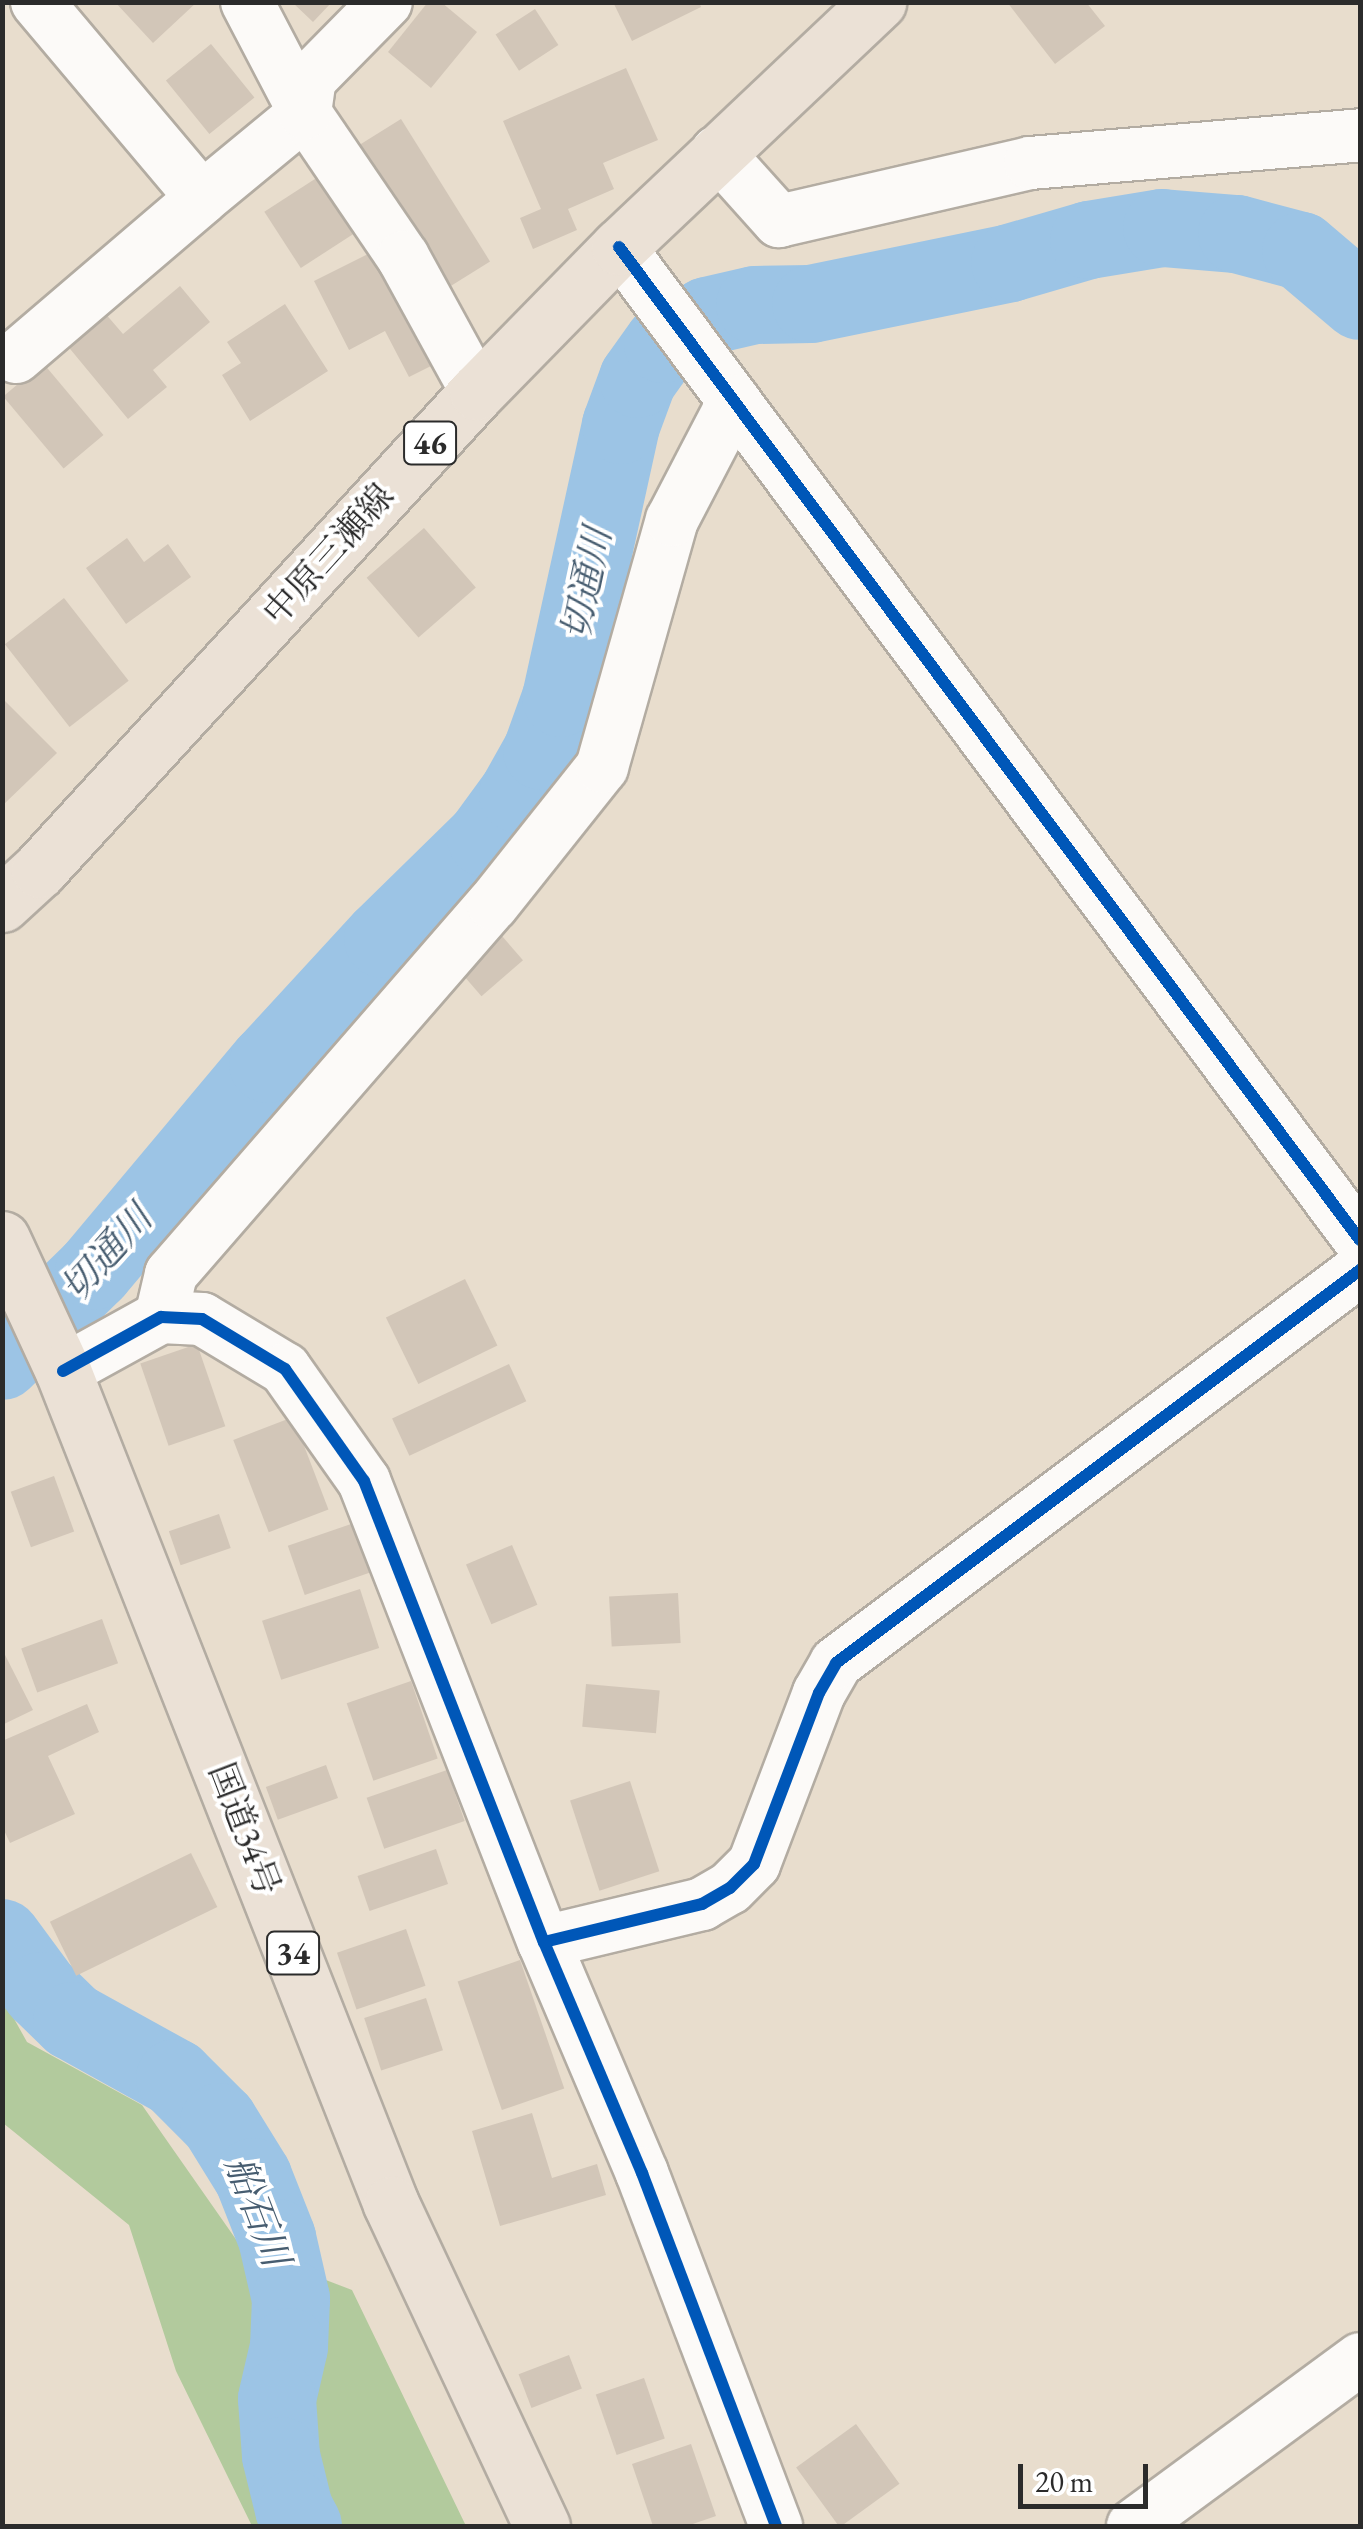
<!DOCTYPE html>
<meta charset="utf-8">
<style>
body{margin:0}
#map{position:relative;width:1363px;height:2529px;overflow:hidden;background:#e8ddcd;font-family:"EB Garamond","Noto Serif JP",serif}
div>[style]{position:absolute}
.forest>*{inset:0;background:#b2ca9d}
.river>*{height:78px;margin:-39px;padding:0 39px;transform-origin:39px;border-radius:39px;background:#9cc4e5}
.building>*{inset:0;background:#d2c6b8;transform-origin:0 0}
.roads{filter:drop-shadow(2px 0 #b3aca2) drop-shadow(-2px 0 #b3aca2) drop-shadow(0 2px #b3aca2) drop-shadow(0 -2px #b3aca2)}
.minor>*{height:52px;margin:-26px;padding:0 26px;transform-origin:26px;border-radius:26px;background:#fcfaf8}
.major>*{height:55px;margin:-27.5px;padding:0 27.5px;transform-origin:27.5px;border-radius:27.5px;background:#ebe1d6}
.highway>*{height:55px;margin:-27.5px;padding:0 27.5px;transform-origin:27.5px;border-radius:27.5px;background:#ebe1d6}
.cycleway>*{height:12px;margin:-6px;padding:0 6px;transform-origin:6px;border-radius:6px;background:#0057b8}
span{translate:-50% -50%;white-space:nowrap;text-align:center;line-height:1.15;-webkit-text-stroke:8px #fff;paint-order:stroke}
.shield-label span{padding:2px 8px;background:#fff;border:2px solid;border-radius:8px;-webkit-text-stroke-width:0}
.shield-label{font-size:32px;color:#2b2b2b;font-weight:700}
.street-label{font-size:35px;color:#2b2b2b}
.water-label{font-size:38px;color:#475d70;font-style:italic}
.frame{position:absolute;inset:0;border:5px solid #2b2b2b;pointer-events:none}
.scale{position:absolute;left:1018px;top:2464px;width:130px;height:45px;box-sizing:border-box;border:5px solid #2b2b2b;border-top:0;padding-left:12px;font-size:30px;line-height:35px;white-space:nowrap;color:#2b2b2b;-webkit-text-stroke:8px #fff;paint-order:stroke}
</style>
<div id="map">
<div class="forest">
<i style="clip-path:polygon(3px 1999px,27px 2042px,142px 2105px,242px 2248px,352px 2290px,466px 2526px,252px 2526px,176px 2371px,129px 2225px,3px 2123px)"></i>
</div>
<div class="river">
<i style="left:2px;top:1361px;width:129px;rotate:-44.4deg"></i>
<i style="left:94px;top:1271px;width:270px;rotate:-50deg"></i>
<i style="left:268px;top:1064px;width:170px;rotate:-47.4deg"></i>
<i style="left:383px;top:939px;width:144px;rotate:-44.4deg"></i>
<i style="left:486px;top:838px;width:54px;rotate:-54deg"></i>
<i style="left:518px;top:794px;width:49px;rotate:-60.8deg"></i>
<i style="left:542px;top:751px;width:56px;rotate:-70.3deg"></i>
<i style="left:561px;top:698px;width:280px;rotate:-77.6deg"></i>
<i style="left:621px;top:425px;width:49px;rotate:-69.7deg"></i>
<i style="left:638px;top:379px;width:43px;rotate:-54.5deg"></i>
<i style="left:663px;top:344px;width:52px;rotate:-32.5deg"></i>
<i style="left:707px;top:316px;width:49px;rotate:-12.9deg"></i>
<i style="left:755px;top:305px;width:56px;rotate:-1deg"></i>
<i style="left:811px;top:304px;width:203px;rotate:-11.6deg"></i>
<i style="left:1010px;top:263px;width:82px;rotate:-16.2deg"></i>
<i style="left:1089px;top:240px;width:74px;rotate:-9.3deg"></i>
<i style="left:1162px;top:228px;width:75px;rotate:4.6deg"></i>
<i style="left:1237px;top:234px;width:66px;rotate:14.9deg"></i>
<i style="left:1301px;top:251px;width:77px;rotate:40.3deg"></i>
<i style="left:2px;top:1938px;width:66px;rotate:53.7deg"></i>
<i style="left:41px;top:1991px;width:43px;rotate:44.1deg"></i>
<i style="left:72px;top:2021px;width:118px;rotate:29deg"></i>
<i style="left:175px;top:2078px;width:62px;rotate:45deg"></i>
<i style="left:219px;top:2122px;width:65px;rotate:58.3deg"></i>
<i style="left:253px;top:2177px;width:66px;rotate:68.5deg"></i>
<i style="left:277px;top:2238px;width:63px;rotate:77.1deg"></i>
<i style="left:291px;top:2299px;width:48px;rotate:92.4deg"></i>
<i style="left:289px;top:2347px;width:53px;rotate:103deg"></i>
<i style="left:277px;top:2399px;width:57px;rotate:86deg"></i>
<i style="left:281px;top:2456px;width:55px;rotate:76.2deg"></i>
<i style="left:294px;top:2509px;width:19px;rotate:62deg"></i>
</div>
<div class="building">
<i style="clip-path:polygon(115px 2px,197px 2px,153px 43px)"></i>
<i style="clip-path:polygon(292px 2px,332px 2px,313px 22px)"></i>
<i style="clip-path:polygon(428px 2px,441px 2px,477px 32px,431px 88px,388px 52px)"></i>
<i style="clip-path:polygon(613px 2px,699px 2px,701px 7px,632px 41px)"></i>
<i style="clip-path:polygon(1007px 2px,1086px 2px,1105px 26px,1055px 64px)"></i>
<i style="left:535px;top:9px;width:43px;height:47px;rotate:57deg"></i>
<i style="left:211px;top:44px;width:69px;height:58px;rotate:51deg"></i>
<i style="clip-path:polygon(626px 68px,658px 140px,603px 163px,614px 189px,568px 209px,577px 230px,533px 249px,520px 218px,541px 209px,503px 121px)"></i>
<i style="left:401px;top:119px;width:168px;height:52px;rotate:58deg"></i>
<i style="left:318px;top:177px;width:67px;height:64px;rotate:57deg"></i>
<i style="clip-path:polygon(372px 252px,431px 366px,409px 377px,385px 331px,349px 350px,314px 281px)"></i>
<i style="clip-path:polygon(180px 286px,210px 322px,153px 370px,167px 387px,128px 419px,66px 344px,104px 312px,123px 334px)"></i>
<i style="clip-path:polygon(285px 304px,328px 371px,250px 421px,222px 375px,241px 363px,227px 342px)"></i>
<i style="left:43px;top:363px;width:94px;height:52px;rotate:50deg"></i>
<i style="left:424px;top:528px;width:79px;height:76px;rotate:49deg"></i>
<i style="clip-path:polygon(127px 538px,144px 562px,168px 544px,191px 577px,126px 624px,86px 568px)"></i>
<i style="left:64px;top:598px;width:105px;height:75px;rotate:52deg"></i>
<i style="clip-path:polygon(2px 698px,57px 753px,2px 806px)"></i>
<i style="left:502px;top:936px;width:32px;height:55px;rotate:49deg"></i>
<i style="left:465px;top:1279px;width:74px;height:88px;rotate:64deg"></i>
<i style="left:197px;top:1344px;width:87px;height:60px;rotate:71deg"></i>
<i style="left:509px;top:1364px;width:41px;height:129px;rotate:65deg"></i>
<i style="left:293px;top:1417px;width:99px;height:64px;rotate:69deg"></i>
<i style="left:54px;top:1476px;width:59px;height:46px;rotate:70deg"></i>
<i style="left:219px;top:1514px;width:36px;height:53px;rotate:71deg"></i>
<i style="left:354px;top:1523px;width:52px;height:70px;rotate:71deg"></i>
<i style="left:512px;top:1545px;width:65px;height:50px;rotate:67deg"></i>
<i style="left:360px;top:1589px;width:62px;height:103px;rotate:72deg"></i>
<i style="left:678px;top:1593px;width:50px;height:69px;rotate:87deg"></i>
<i style="left:102px;top:1619px;width:47px;height:86px;rotate:70deg"></i>
<i style="clip-path:polygon(2px 1649px,33px 1710px,2px 1725px)"></i>
<i style="left:411px;top:1681px;width:82px;height:68px;rotate:71deg"></i>
<i style="left:586px;top:1684px;width:74px;height:43px;rotate:5deg"></i>
<i style="clip-path:polygon(87px 1704px,99px 1732px,48px 1756px,75px 1814px,10px 1843px,2px 1826px,2px 1741px)"></i>
<i style="left:326px;top:1765px;width:35px;height:64px;rotate:70deg"></i>
<i style="left:447px;top:1770px;width:54px;height:85px;rotate:71deg"></i>
<i style="left:630px;top:1781px;width:95px;height:63px;rotate:72deg"></i>
<i style="left:436px;top:1849px;width:37px;height:83px;rotate:71deg"></i>
<i style="left:191px;top:1853px;width:60px;height:157px;rotate:64deg"></i>
<i style="left:406px;top:1929px;width:60px;height:73px;rotate:71deg"></i>
<i style="left:520px;top:1960px;width:136px;height:66px;rotate:71deg"></i>
<i style="left:426px;top:1998px;width:55px;height:65px;rotate:72deg"></i>
<i style="clip-path:polygon(532px 2113px,552px 2178px,597px 2164px,606px 2195px,500px 2226px,472px 2131px)"></i>
<i style="left:569px;top:2355px;width:36px;height:54px;rotate:69deg"></i>
<i style="left:644px;top:2378px;width:64px;height:51px;rotate:71deg"></i>
<i style="left:856px;top:2424px;width:74px;height:74px;rotate:54deg"></i>
<i style="clip-path:polygon(691px 2444px,716px 2516px,687px 2526px,653px 2526px,632px 2464px)"></i>
</div>
<div class="roads">
<div class="minor">
<i style="left:37px;top:2px;width:256px;rotate:49.9deg"></i>
<i style="left:202px;top:198px;width:134px;rotate:-39.5deg"></i>
<i style="left:305px;top:113px;width:174px;rotate:55.8deg"></i>
<i style="left:403px;top:257px;width:154px;rotate:61.3deg"></i>
<i style="left:247px;top:2px;width:125px;rotate:62.4deg"></i>
<i style="left:305px;top:113px;width:34px;rotate:-82deg"></i>
<i style="left:310px;top:79px;width:108px;rotate:-45.4deg"></i>
<i style="left:717px;top:152px;width:93px;rotate:48.1deg"></i>
<i style="left:779px;top:221px;width:258px;rotate:-13deg"></i>
<i style="left:1030px;top:163px;width:331px;rotate:-4.8deg"></i>
<i style="left:619px;top:247px;width:1239px;rotate:53.27deg"></i>
<i style="left:16px;top:357px;width:245px;rotate:-40.5deg"></i>
<i style="left:161px;top:1317px;width:44px;rotate:-76.9deg"></i>
<i style="left:171px;top:1274px;width:490px;rotate:-49deg"></i>
<i style="left:493px;top:904px;width:175px;rotate:-51.5deg"></i>
<i style="left:602px;top:767px;width:257px;rotate:-74.2deg"></i>
<i style="left:672px;top:520px;width:134px;rotate:-62.5deg"></i>
<i style="left:63px;top:1371px;width:112px;rotate:-28.9deg"></i>
<i style="left:161px;top:1317px;width:41px;rotate:2.8deg"></i>
<i style="left:202px;top:1319px;width:97px;rotate:31.1deg"></i>
<i style="left:285px;top:1369px;width:137px;rotate:54.8deg"></i>
<i style="left:364px;top:1481px;width:495px;rotate:68.7deg"></i>
<i style="left:544px;top:1942px;width:251px;rotate:67deg"></i>
<i style="left:642px;top:2173px;width:378px;rotate:69.2deg"></i>
<i style="left:544px;top:1942px;width:163px;rotate:-13.5deg"></i>
<i style="left:702px;top:1904px;width:32px;rotate:-30deg"></i>
<i style="left:730px;top:1888px;width:34px;rotate:-45deg"></i>
<i style="left:754px;top:1864px;width:183px;rotate:-69.2deg"></i>
<i style="left:819px;top:1693px;width:34px;rotate:-60deg"></i>
<i style="left:836px;top:1663px;width:655px;rotate:-36.87deg"></i>
<i style="left:1133px;top:2526px;width:282px;rotate:-36.3deg"></i>
</div>
<div class="major">
<i style="left:2px;top:904px;width:50px;rotate:-42.6deg"></i>
<i style="left:39px;top:870px;width:648px;rotate:-47.5deg"></i>
<i style="left:477px;top:392px;width:203px;rotate:-45.6deg"></i>
<i style="left:619px;top:247px;width:357px;rotate:-43.4deg"></i>
</div>
<div class="highway">
<i style="left:2px;top:1239px;width:145px;rotate:65.2deg"></i>
<i style="left:63px;top:1371px;width:895px;rotate:68.51deg"></i>
<i style="left:391px;top:2204px;width:356px;rotate:64.9deg"></i>
</div>
</div>
<div class="cycleway">
<i style="left:619px;top:247px;width:1239px;rotate:53.27deg"></i>
<i style="left:63px;top:1371px;width:112px;rotate:-28.9deg"></i>
<i style="left:161px;top:1317px;width:41px;rotate:2.8deg"></i>
<i style="left:202px;top:1319px;width:97px;rotate:31.1deg"></i>
<i style="left:285px;top:1369px;width:137px;rotate:54.8deg"></i>
<i style="left:364px;top:1481px;width:495px;rotate:68.7deg"></i>
<i style="left:544px;top:1942px;width:251px;rotate:67deg"></i>
<i style="left:642px;top:2173px;width:378px;rotate:69.2deg"></i>
<i style="left:544px;top:1942px;width:163px;rotate:-13.5deg"></i>
<i style="left:702px;top:1904px;width:32px;rotate:-30deg"></i>
<i style="left:730px;top:1888px;width:34px;rotate:-45deg"></i>
<i style="left:754px;top:1864px;width:183px;rotate:-69.2deg"></i>
<i style="left:819px;top:1693px;width:34px;rotate:-60deg"></i>
<i style="left:836px;top:1663px;width:655px;rotate:-36.87deg"></i>
</div>
<div class="shield-label">
<span style="left:430px;top:443px">46</span>
<span style="left:293px;top:1953px">34</span>
</div>
<div class="street-label">
<span style="left:328px;top:554px;rotate:-48deg">中原三瀬線</span>
<span style="left:245px;top:1829px;rotate:69deg">国道34号</span>
</div>
<div class="water-label">
<span style="left:586px;top:584px;rotate:-78deg">切通川</span>
<span style="left:106px;top:1253px;rotate:-48deg">切通川</span>
<span style="left:258px;top:2211px;rotate:69deg">船石川</span>
</div>
<div class="frame"></div>
<div class="scale">20 m</div>
</div>
